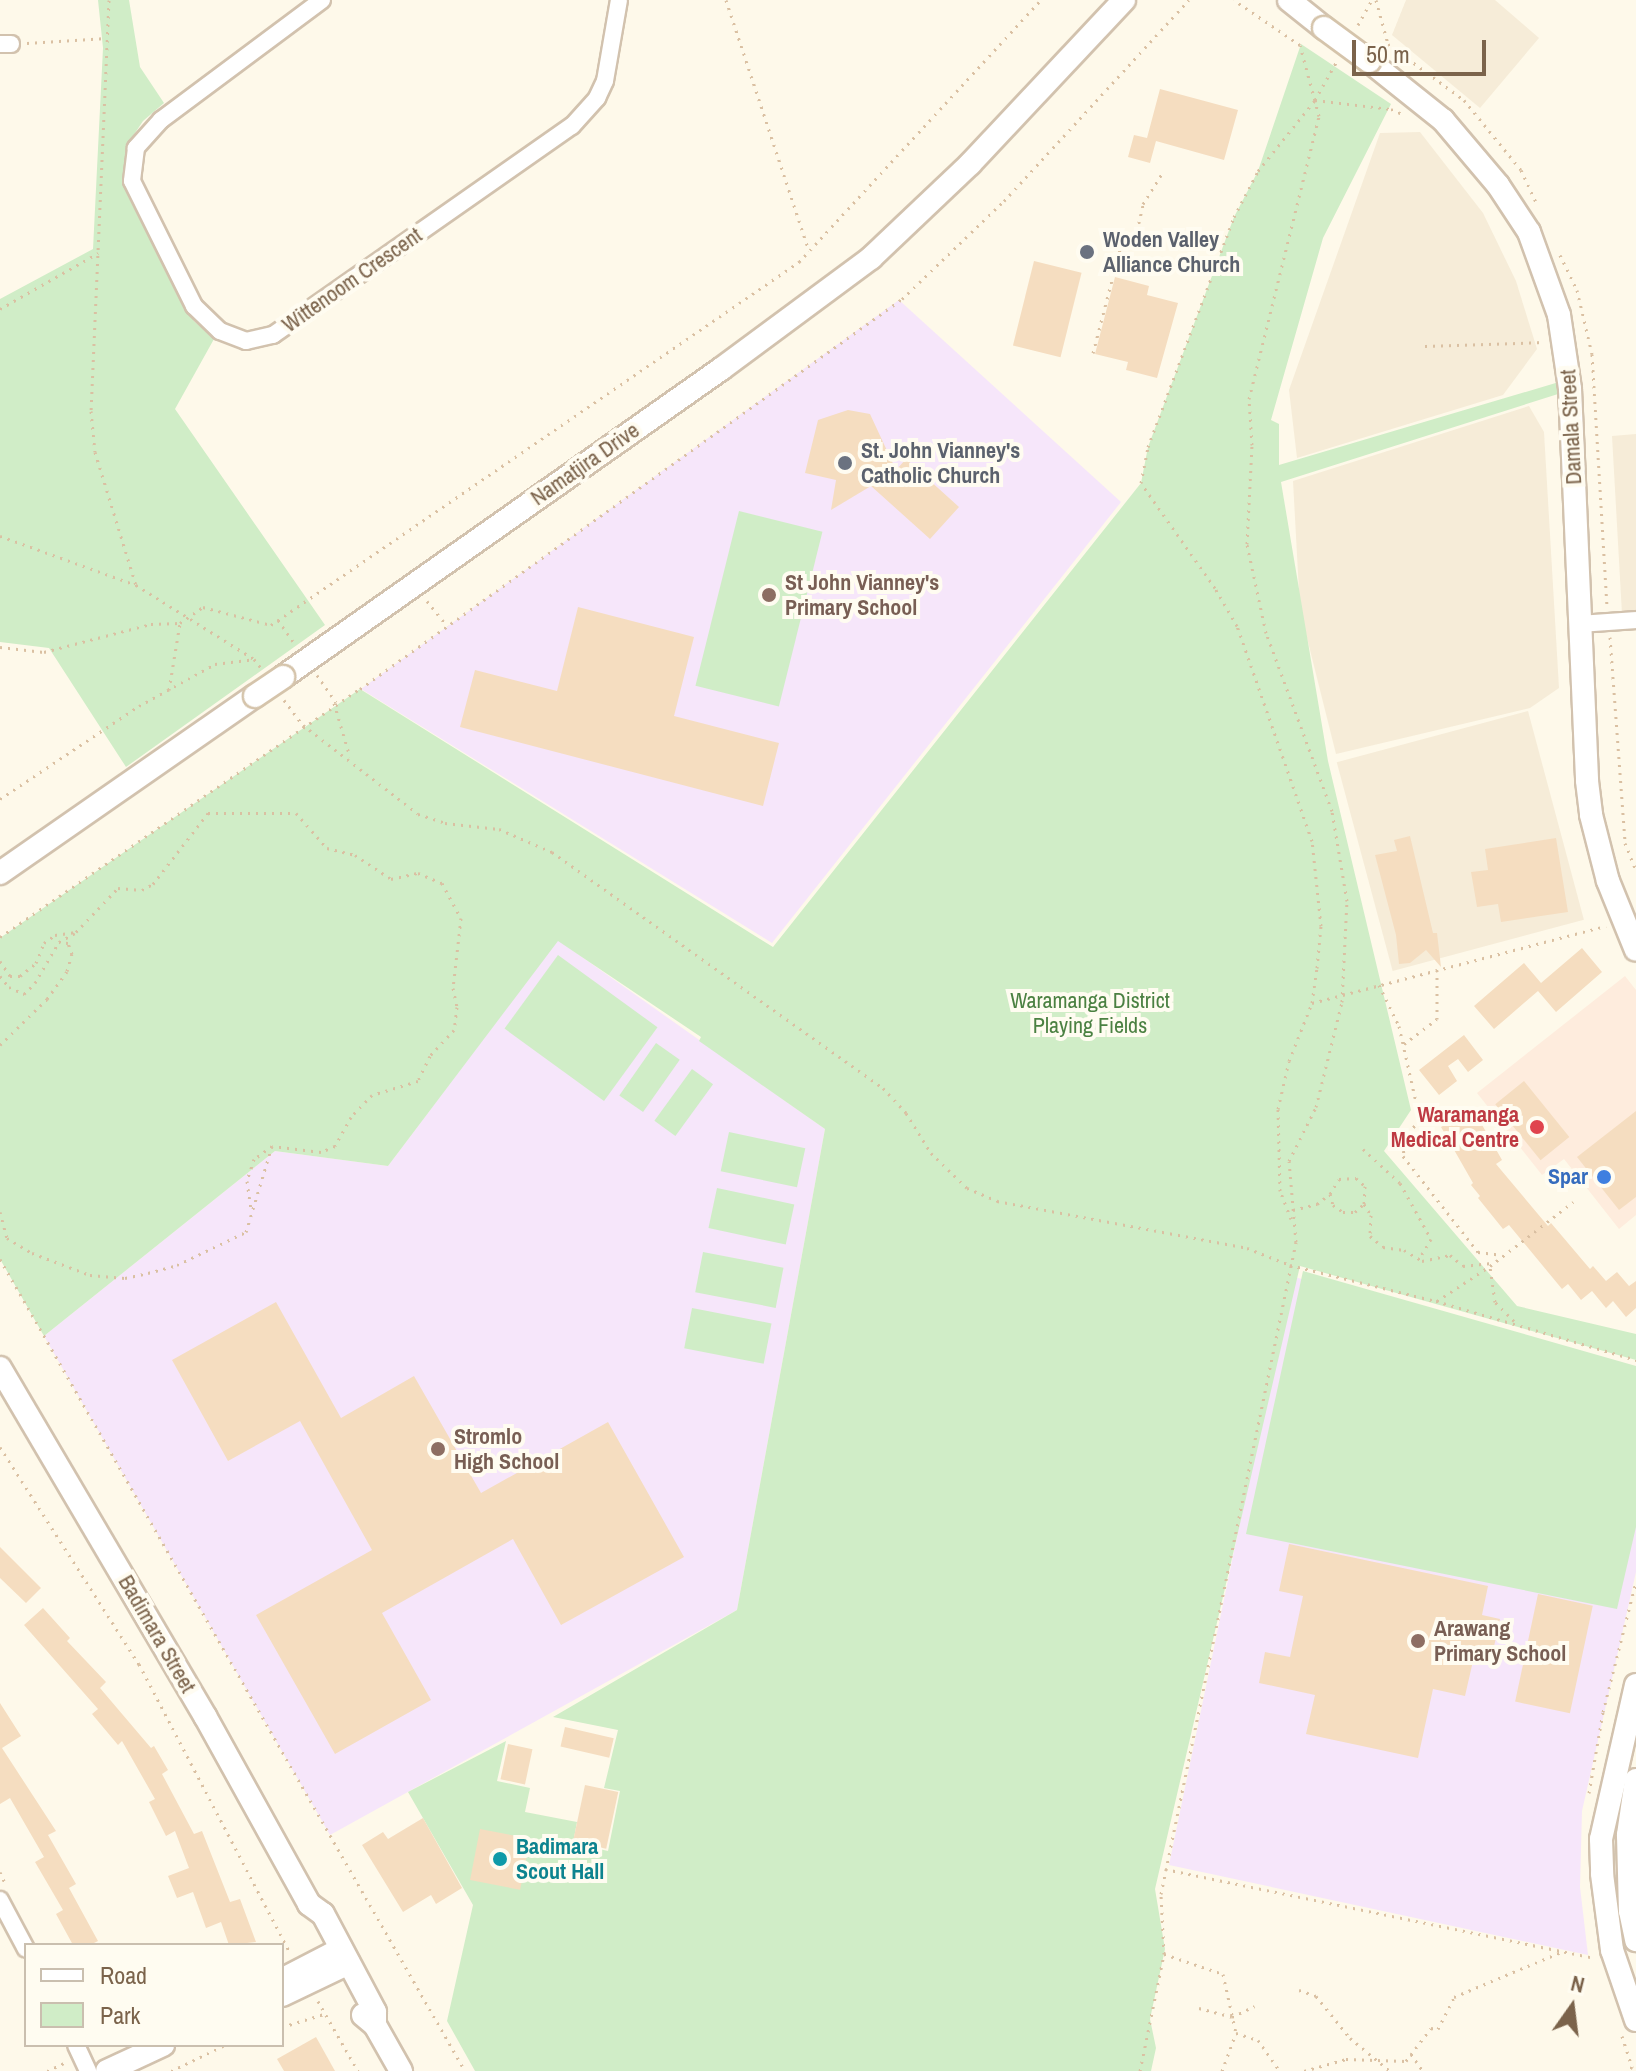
<!DOCTYPE html>
<style>
body{margin:0}
#map{position:relative;width:1636px;height:2071px;overflow:hidden;background:#fef9ea;font-family:"Archivo Narrow",sans-serif}
div>[style]{position:absolute}
.residential>*{inset:0;background:#f6ecd8;transform-origin:0 0}
.commercial>*{inset:0;background:#feecdd}
.education>*{inset:0;background:#f6e6fa}
.green>*{inset:0;background:#d0edc7;transform-origin:0 0}
.building>*{inset:0;background:#f5ddc0;transform-origin:0 0}
.path>*{height:3px;margin-top:-1.5px;transform-origin:0;background:repeating-linear-gradient(90deg,#dac0a2 0 2px,transparent 0 8px)}
.roads{filter:drop-shadow(2px 0 #d2c2ae) drop-shadow(-2px 0 #d2c2ae) drop-shadow(0 2px #d2c2ae) drop-shadow(0 -2px #d2c2ae)}
.street>*{height:16px;margin:-8px;padding:0 8px;transform-origin:8px;border-radius:8px;background:#fff}
.secondary>*{height:22px;margin:-11px;padding:0 11px;transform-origin:11px;border-radius:11px;background:#fff}
.bridges{filter:drop-shadow(2px 0 #d5c4ab) drop-shadow(-2px 0 #d5c4ab) drop-shadow(0 2px #d5c4ab) drop-shadow(0 -2px #d5c4ab)}
.secondary-bridge>*{height:22px;margin:-11px;padding:0 11px;transform-origin:11px;border-radius:11px;background:#fff}
.dots>*{width:22px;height:22px;translate:-50% -50%;box-sizing:border-box;border:4px solid #fffcf1;border-radius:50%}
span{translate:-50% -50%;white-space:nowrap;text-align:center;line-height:1.15;-webkit-text-stroke:8px #fffcf1;paint-order:stroke}
.worship-label{font-size:22px;color:#5b616d;font-weight:700}
.left{translate:0 -50%;text-align:left}
.street-label{font-size:22px;color:#7b634b}
.education-label{font-size:22px;color:#785e54;font-weight:700}
.park-label{font-size:22px;color:#4b8142}
.health-label{font-size:22px;color:#be3a42;font-weight:700}
.right{translate:-100% -50%;text-align:right}
.shop-label{font-size:22px;color:#366cbe;font-weight:700}
.culture-label{font-size:22px;color:#0d838f;font-weight:700}
.legend{position:absolute;left:24px;top:1943px;width:260px;height:104px;box-sizing:border-box;background:#fffcf1;border:2px solid #cabfaf;margin:0;padding:10px 14px;list-style:none;font-size:24px;color:#7b634b}
.legend li{display:flex;align-items:center;gap:16px;height:40px}
.legend b{width:40px;border:2px solid #cabfaf}
.north{position:absolute;left:1532px;top:1967px;width:80px;height:80px;-webkit-text-stroke:6px #fffcf1;paint-order:stroke;rotate:14deg;font-size:22px;font-weight:700;line-height:32px;text-align:center;color:#7b634b}
.north::after{content:'';display:block;margin:auto;width:28px;height:36px;background:#7b634b;clip-path:polygon(50% 0,100% 100%,50% 72%,0 100%)}
.scale{position:absolute;left:1352px;top:40px;width:134px;height:36px;box-sizing:border-box;border:4px solid #7b634b;border-top:0;padding-left:10px;font-size:24px;line-height:28px;white-space:nowrap;color:#7b634b;-webkit-text-stroke:6px #fffcf1;paint-order:stroke}
</style>
<div id="map">
<div class="residential">
<i style="clip-path:polygon(1406px 0,1495px 0,1539px 38px,1480px 108px,1392px 35px)"></i>
<i style="clip-path:polygon(1420px 132px,1483px 213px,1516px 281px,1537px 349px,1503px 395px,1297px 458px,1289px 390px,1380px 133px)"></i>
<i style="clip-path:polygon(1529px 406px,1544px 432px,1559px 688px,1530px 708px,1336px 754px,1300px 610px,1293px 481px)"></i>
<i style="clip-path:polygon(1636px 434px,1636px 611px,1622px 614px,1612px 436px)"></i>
<i style="left:1528px;top:711px;width:216px;height:198px;rotate:75deg"></i>
</div>
<div class="commercial">
<i style="clip-path:polygon(1625px 976px,1636px 990px,1636px 1215px,1619px 1229px,1564px 1159px,1542px 1175px,1477px 1093px)"></i>
</div>
<div class="education">
<i style="clip-path:polygon(899px 300px,1121px 502px,772px 943px,361px 689px)"></i>
<i style="clip-path:polygon(558px 940px,825px 1129px,737px 1610px,330px 1835px,44px 1336px,275px 1151px,388px 1166px)"></i>
<i style="clip-path:polygon(1291px 1276px,1636px 1372px,1636px 1572px,1582px 1811px,1580px 1887px,1588px 1955px,1169px 1865px)"></i>
</div>
<div class="green">
<i style="clip-path:polygon(98px 0,129px 0,140px 67px,164px 103px,143px 121px,129px 142px,124px 172px,128px 196px,194px 321px,214px 339px,175px 409px,325px 625px,126px 767px,49px 648px,0 642px,0 299px,93px 249px,103px 48px)"></i>
<i style="clip-path:polygon(1301px 44px,1391px 104px,1323px 238px,1271px 420px,1279px 424px,1279px 465px,1559px 382px,1558px 394px,1281px 482px,1328px 761px,1411px 1110px,1384px 1151px,1517px 1306px,1636px 1334px,1636px 1360px,1300px 1266px,1155px 1889px,1165px 1949px,1150px 2019px,1156px 2048px,1151px 2071px,475px 2071px,447px 2021px,473px 1905px,408px 1792px,506px 1741px,497px 1781px,530px 1788px,525px 1812px,577px 1822px,573px 1843px,608px 1851px,620px 1791px,604px 1788px,618px 1730px,553px 1717px,737px 1610px,825px 1129px,699px 1041px,701px 1037px,558px 941px,388px 1166px,275px 1151px,44px 1336px,0 1259px,0 938px,360px 689px,773px 947px,1141px 483px,1148px 447px,1234px 217px,1258px 171px)"></i>
<i style="left:739px;top:511px;width:86px;height:180px;rotate:14deg"></i>
<i style="left:558px;top:955px;width:123px;height:91px;rotate:36deg"></i>
<i style="left:656px;top:1043px;width:29px;height:64px;rotate:35deg"></i>
<i style="left:692px;top:1069px;width:26px;height:64px;rotate:36deg"></i>
<i style="left:729px;top:1132px;width:78px;height:40px;rotate:12deg"></i>
<i style="left:717px;top:1188px;width:79px;height:41px;rotate:12deg"></i>
<i style="left:703px;top:1252px;width:82px;height:41px;rotate:11deg"></i>
<i style="clip-path:polygon(1303px 1271px,1636px 1366px,1636px 1527px,1617px 1609px,1246px 1534px)"></i>
<i style="left:692px;top:1308px;width:81px;height:41px;rotate:11deg"></i>
</div>
<div class="building">
<i style="clip-path:polygon(1160px 89px,1238px 110px,1224px 160px,1156px 141px,1150px 163px,1128px 157px,1134px 135px,1147px 138px)"></i>
<i style="left:1034px;top:261px;width:49px;height:87px;rotate:14deg"></i>
<i style="clip-path:polygon(1115px 277px,1149px 286px,1147px 295px,1178px 303px,1157px 378px,1126px 370px,1128px 362px,1095px 354px)"></i>
<i style="clip-path:polygon(848px 410px,870px 414px,896px 470px,906px 459px,959px 507px,930px 539px,871px 486px,831px 510px,836px 480px,805px 473px,818px 420px)"></i>
<i style="clip-path:polygon(578px 607px,694px 637px,674px 716px,779px 743px,763px 806px,460px 727px,475px 670px,557px 691px)"></i>
<i style="clip-path:polygon(1410px 836px,1433px 933px,1437px 933px,1441px 967px,1426px 950px,1410px 963px,1399px 964px,1396px 935px,1375px 855px,1397px 851px,1394px 840px)"></i>
<i style="clip-path:polygon(1556px 838px,1568px 912px,1501px 922px,1498px 904px,1477px 907px,1471px 872px,1488px 870px,1485px 849px)"></i>
<i style="clip-path:polygon(1582px 948px,1602px 972px,1556px 1012px,1538px 991px,1494px 1029px,1474px 1006px,1524px 963px,1541px 983px)"></i>
<i style="clip-path:polygon(1464px 1035px,1483px 1060px,1468px 1072px,1458px 1059px,1448px 1066px,1457px 1081px,1439px 1095px,1419px 1070px)"></i>
<i style="left:1524px;top:1081px;width:72px;height:37px;rotate:51deg"></i>
<i style="clip-path:polygon(1473px 1109px,1502px 1160px,1496px 1164px,1548px 1226px,1551px 1223px,1590px 1269px,1593px 1266px,1606px 1281px,1617px 1272px,1629px 1286px,1636px 1281px,1636px 1308px,1626px 1317px,1613px 1301px,1606px 1308px,1592px 1291px,1581px 1300px,1568px 1284px,1562px 1289px,1509px 1225px,1503px 1229px,1478px 1198px,1480px 1196px,1471px 1185px,1473px 1183px,1441px 1127px)"></i>
<i style="clip-path:polygon(1636px 1111px,1636px 1197px,1619px 1210px,1577px 1157px)"></i>
<i style="clip-path:polygon(276px 1302px,341px 1418px,414px 1376px,481px 1493px,608px 1422px,684px 1557px,561px 1625px,513px 1539px,382px 1613px,431px 1700px,335px 1754px,256px 1615px,372px 1550px,300px 1421px,228px 1461px,172px 1360px)"></i>
<i style="clip-path:polygon(1289px 1544px,1488px 1586px,1482px 1615px,1500px 1619px,1490px 1665px,1473px 1661px,1465px 1696px,1433px 1689px,1418px 1758px,1306px 1734px,1315px 1695px,1259px 1683px,1265px 1652px,1290px 1657px,1303px 1596px,1279px 1591px)"></i>
<i style="clip-path:polygon(0 1547px,41px 1588px,26px 1603px,0 1578px)"></i>
<i style="left:1538px;top:1594px;width:56px;height:110px;rotate:12deg"></i>
<i style="clip-path:polygon(43px 1608px,70px 1638px,67px 1641px,106px 1682px,100px 1688px,151px 1748px,154px 1746px,168px 1770px,162px 1774px,194px 1834px,202px 1831px,230px 1902px,240px 1899px,256px 1942px,229px 1945px,221px 1922px,206px 1928px,193px 1892px,177px 1898px,168px 1876px,189px 1868px,175px 1831px,166px 1836px,149px 1802px,155px 1799px,122px 1741px,118px 1745px,92px 1714px,98px 1709px,24px 1625px)"></i>
<i style="clip-path:polygon(0 1703px,21px 1736px,2px 1748px,56px 1831px,48px 1835px,76px 1884px,69px 1888px,98px 1941px,90px 1945px,73px 1945px,56px 1914px,63px 1910px,35px 1862px,44px 1857px,10px 1798px,0 1804px)"></i>
<i style="left:565px;top:1727px;width:50px;height:20px;rotate:13deg"></i>
<i style="left:508px;top:1744px;width:25px;height:36px;rotate:12deg"></i>
<i style="left:585px;top:1785px;width:34px;height:58px;rotate:12deg"></i>
<i style="clip-path:polygon(423px 1818px,462px 1888px,436px 1904px,431px 1895px,403px 1912px,362px 1845px,383px 1832px,388px 1839px)"></i>
<i style="left:480px;top:1829px;width:51px;height:52px;rotate:11deg"></i>
<i style="clip-path:polygon(316px 2037px,335px 2071px,284px 2071px,277px 2059px)"></i>
</div>
<div class="path">
<i style="left:109px;top:0;width:411px;rotate:92.5deg"></i>
<i style="left:91px;top:411px;width:41px;rotate:84.4deg"></i>
<i style="left:95px;top:452px;width:139px;rotate:72.9deg"></i>
<i style="left:136px;top:585px;width:139px;rotate:32.1deg"></i>
<i style="left:254px;top:659px;width:11px;rotate:52deg"></i>
<i style="left:726px;top:0;width:264px;rotate:71.7deg"></i>
<i style="left:1376px;top:0;width:46px;rotate:74.7deg"></i>
<i style="left:1388px;top:44px;width:94px;rotate:36.4deg"></i>
<i style="left:1464px;top:100px;width:90px;rotate:50.8deg"></i>
<i style="left:1521px;top:170px;width:38px;rotate:65deg"></i>
<i style="left:1358px;top:25px;width:29px;rotate:-61deg"></i>
<i style="left:27px;top:43px;width:80px;rotate:-3.6deg"></i>
<i style="left:1315px;top:100px;width:77px;rotate:6.8deg"></i>
<i style="left:1391px;top:109px;width:12px;rotate:24deg"></i>
<i style="left:1560px;top:255px;width:39px;rotate:64deg"></i>
<i style="left:1577px;top:290px;width:66px;rotate:76.8deg"></i>
<i style="left:1592px;top:354px;width:251px;rotate:86.6deg"></i>
<i style="left:0;top:309px;width:113px;rotate:-29.7deg"></i>
<i style="left:1425px;top:346px;width:119px;rotate:-1.9deg"></i>
<i style="left:1093px;top:353px;width:115px;rotate:-75.4deg"></i>
<i style="left:1122px;top:242px;width:19px;rotate:-36deg"></i>
<i style="left:1137px;top:231px;width:28px;rotate:-77deg"></i>
<i style="left:1143px;top:204px;width:38px;rotate:-58deg"></i>
<i style="left:0;top:536px;width:145px;rotate:19.8deg"></i>
<i style="left:427px;top:601px;width:32px;rotate:51deg"></i>
<i style="left:278px;top:620px;width:28px;rotate:55deg"></i>
<i style="left:1610px;top:637px;width:207px;rotate:85.8deg"></i>
<i style="left:1625px;top:843px;width:29px;rotate:68deg"></i>
<i style="left:0;top:647px;width:44px;rotate:6.5deg"></i>
<i style="left:44px;top:652px;width:111px;rotate:-14.7deg"></i>
<i style="left:151px;top:624px;width:29px;rotate:-2deg"></i>
<i style="left:180px;top:623px;width:28px;rotate:-35deg"></i>
<i style="left:203px;top:607px;width:70px;rotate:14.8deg"></i>
<i style="left:271px;top:625px;width:641px;rotate:-34.51deg"></i>
<i style="left:799px;top:262px;width:357px;rotate:-47.3deg"></i>
<i style="left:317px;top:675px;width:33px;rotate:55deg"></i>
<i style="left:169px;top:690px;width:68px;rotate:-80.7deg"></i>
<i style="left:284px;top:700px;width:31px;rotate:53deg"></i>
<i style="left:303px;top:725px;width:145px;rotate:37.7deg"></i>
<i style="left:418px;top:814px;width:28px;rotate:18deg"></i>
<i style="left:445px;top:823px;width:54px;rotate:6.3deg"></i>
<i style="left:499px;top:829px;width:58px;rotate:23.5deg"></i>
<i style="left:552px;top:852px;width:407px;rotate:35.5deg"></i>
<i style="left:883px;top:1088px;width:34px;rotate:47deg"></i>
<i style="left:906px;top:1113px;width:47px;rotate:58deg"></i>
<i style="left:931px;top:1153px;width:50px;rotate:44.2deg"></i>
<i style="left:967px;top:1188px;width:33px;rotate:23deg"></i>
<i style="left:997px;top:1201px;width:254px;rotate:10.6deg"></i>
<i style="left:1247px;top:1248px;width:46px;rotate:21.6deg"></i>
<i style="left:1290px;top:1265px;width:150px;rotate:13.9deg"></i>
<i style="left:1436px;top:1301px;width:209px;rotate:16.4deg"></i>
<i style="left:334px;top:703px;width:56px;rotate:73.5deg"></i>
<i style="left:0;top:799px;width:167px;rotate:-33.8deg"></i>
<i style="left:139px;top:706px;width:87px;rotate:-28.9deg"></i>
<i style="left:215px;top:664px;width:39px;rotate:-7deg"></i>
<i style="left:0;top:937px;width:437px;rotate:-34.6deg"></i>
<i style="left:360px;top:689px;width:668px;rotate:-35.74deg"></i>
<i style="left:902px;top:299px;width:141px;rotate:-43.9deg"></i>
<i style="left:1004px;top:201px;width:273px;rotate:-47.4deg"></i>
<i style="left:0;top:961px;width:18px;rotate:56deg"></i>
<i style="left:10px;top:976px;width:10px"></i>
<i style="left:20px;top:976px;width:21px;rotate:-39deg"></i>
<i style="left:36px;top:963px;width:22px;rotate:-68deg"></i>
<i style="left:44px;top:943px;width:14px;rotate:-36deg"></i>
<i style="left:55px;top:935px;width:21px;rotate:-8deg"></i>
<i style="left:76px;top:932px;width:61px;rotate:-46.3deg"></i>
<i style="left:118px;top:888px;width:24px;rotate:5deg"></i>
<i style="left:142px;top:890px;width:13px;rotate:-29deg"></i>
<i style="left:153px;top:884px;width:90px;rotate:-52.2deg"></i>
<i style="left:208px;top:813px;width:88px"></i>
<i style="left:296px;top:813px;width:47px;rotate:48.5deg"></i>
<i style="left:327px;top:848px;width:29px;rotate:14deg"></i>
<i style="left:355px;top:855px;width:43px;rotate:33.7deg"></i>
<i style="left:391px;top:879px;width:28px;rotate:-13deg"></i>
<i style="left:418px;top:873px;width:26px;rotate:23deg"></i>
<i style="left:442px;top:883px;width:40px;rotate:62deg"></i>
<i style="left:461px;top:918px;width:70px;rotate:96.5deg"></i>
<i style="left:453px;top:988px;width:19px;rotate:78deg"></i>
<i style="left:457px;top:1007px;width:23px;rotate:97deg"></i>
<i style="left:454px;top:1030px;width:35px;rotate:133deg"></i>
<i style="left:430px;top:1056px;width:28px;rotate:116deg"></i>
<i style="left:418px;top:1081px;width:48px;rotate:163.1deg"></i>
<i style="left:372px;top:1095px;width:30px;rotate:134deg"></i>
<i style="left:351px;top:1117px;width:33px;rotate:119deg"></i>
<i style="left:335px;top:1146px;width:15px;rotate:157deg"></i>
<i style="left:321px;top:1152px;width:49px;rotate:-173deg"></i>
<i style="left:272px;top:1146px;width:22px;rotate:144deg"></i>
<i style="left:254px;top:1159px;width:23px;rotate:108deg"></i>
<i style="left:247px;top:1181px;width:28px;rotate:82deg"></i>
<i style="left:0;top:976px;width:14px;rotate:51deg"></i>
<i style="left:9px;top:987px;width:17px;rotate:25deg"></i>
<i style="left:24px;top:994px;width:16px;rotate:-45deg"></i>
<i style="left:35px;top:983px;width:48px;rotate:-59.7deg"></i>
<i style="left:59px;top:942px;width:18px;rotate:-29deg"></i>
<i style="left:1379px;top:985px;width:46px;rotate:64deg"></i>
<i style="left:1399px;top:1026px;width:96px;rotate:77.4deg"></i>
<i style="left:1420px;top:1120px;width:21px;rotate:133deg"></i>
<i style="left:1406px;top:1135px;width:21px;rotate:98deg"></i>
<i style="left:1403px;top:1156px;width:122px;rotate:52deg"></i>
<i style="left:1478px;top:1252px;width:23px;rotate:7deg"></i>
<i style="left:1312px;top:1003px;width:304px;rotate:-14.7deg"></i>
<i style="left:1404px;top:1044px;width:41px;rotate:-37.1deg"></i>
<i style="left:1437px;top:1019px;width:49px;rotate:-90deg"></i>
<i style="left:0;top:1045px;width:66px;rotate:-44.4deg"></i>
<i style="left:47px;top:999px;width:34px;rotate:-54deg"></i>
<i style="left:67px;top:971px;width:18px;rotate:-74deg"></i>
<i style="left:72px;top:954px;width:12px;rotate:-110deg"></i>
<i style="left:68px;top:943px;width:9px;rotate:-174deg"></i>
<i style="left:1363px;top:1149px;width:50px;rotate:42.6deg"></i>
<i style="left:1400px;top:1183px;width:64px;rotate:61deg"></i>
<i style="left:1431px;top:1239px;width:23px;rotate:121deg"></i>
<i style="left:1330px;top:1194px;width:17px;rotate:-59deg"></i>
<i style="left:1339px;top:1179px;width:17px;rotate:-3deg"></i>
<i style="left:1356px;top:1178px;width:12px;rotate:42deg"></i>
<i style="left:1365px;top:1186px;width:18px;rotate:93deg"></i>
<i style="left:1293px;top:1210px;width:25px;rotate:-14deg"></i>
<i style="left:1317px;top:1204px;width:16px;rotate:-38deg"></i>
<i style="left:1330px;top:1194px;width:11px;rotate:75deg"></i>
<i style="left:1333px;top:1205px;width:12px;rotate:35deg"></i>
<i style="left:1343px;top:1212px;width:12px"></i>
<i style="left:1355px;top:1212px;width:12px;rotate:-42deg"></i>
<i style="left:1364px;top:1204px;width:13px;rotate:58deg"></i>
<i style="left:1371px;top:1215px;width:21px;rotate:93deg"></i>
<i style="left:1370px;top:1236px;width:17px;rotate:40deg"></i>
<i style="left:1383px;top:1247px;width:21px;rotate:8deg"></i>
<i style="left:1404px;top:1250px;width:21px;rotate:31deg"></i>
<i style="left:1422px;top:1261px;width:29px;rotate:-12deg"></i>
<i style="left:1450px;top:1255px;width:17px;rotate:40deg"></i>
<i style="left:1463px;top:1266px;width:31px;rotate:-6deg"></i>
<i style="left:0;top:1212px;width:27px;rotate:75deg"></i>
<i style="left:7px;top:1238px;width:29px;rotate:31deg"></i>
<i style="left:32px;top:1253px;width:62px;rotate:20.8deg"></i>
<i style="left:90px;top:1275px;width:35px;rotate:5deg"></i>
<i style="left:125px;top:1278px;width:24px;rotate:-12deg"></i>
<i style="left:148px;top:1273px;width:30px;rotate:-15deg"></i>
<i style="left:177px;top:1265px;width:76px;rotate:-25.6deg"></i>
<i style="left:246px;top:1232px;width:90px;rotate:-73.2deg"></i>
<i style="left:1291px;top:1219px;width:30px;rotate:-111deg"></i>
<i style="left:1280px;top:1191px;width:82px;rotate:-91.4deg"></i>
<i style="left:1278px;top:1109px;width:49px;rotate:-77.1deg"></i>
<i style="left:1289px;top:1061px;width:62px;rotate:-68.4deg"></i>
<i style="left:1312px;top:1003px;width:35px;rotate:-82deg"></i>
<i style="left:1317px;top:968px;width:42px;rotate:-84.6deg"></i>
<i style="left:1321px;top:926px;width:85px;rotate:-96deg"></i>
<i style="left:1312px;top:841px;width:228px;rotate:-109.2deg"></i>
<i style="left:1237px;top:626px;width:44px;rotate:-120.1deg"></i>
<i style="left:1215px;top:588px;width:128px;rotate:-125.2deg"></i>
<i style="left:1141px;top:483px;width:37px;rotate:-79deg"></i>
<i style="left:1148px;top:447px;width:246px;rotate:-69.5deg"></i>
<i style="left:1234px;top:217px;width:52px;rotate:-62.4deg"></i>
<i style="left:1258px;top:171px;width:91px;rotate:-51.2deg"></i>
<i style="left:1315px;top:100px;width:45px;rotate:-60.6deg"></i>
<i style="left:0;top:1259px;width:936px;rotate:60.2deg"></i>
<i style="left:1437px;top:1301px;width:64px;rotate:-33.4deg"></i>
<i style="left:1514px;top:1321px;width:27px;rotate:-135deg"></i>
<i style="left:1495px;top:1302px;width:36px;rotate:-98deg"></i>
<i style="left:1490px;top:1266px;width:105px;rotate:-37.6deg"></i>
<i style="left:0;top:1447px;width:258px;rotate:57.4deg"></i>
<i style="left:139px;top:1664px;width:326px;rotate:62.4deg"></i>
<i style="left:1589px;top:1793px;width:82px;rotate:-80.2deg"></i>
<i style="left:1603px;top:1712px;width:134px;rotate:-75.8deg"></i>
<i style="left:1165px;top:1869px;width:437px;rotate:11.7deg"></i>
<i style="left:0;top:1872px;width:12px;rotate:66deg"></i>
<i style="left:1164px;top:1954px;width:62px;rotate:18.7deg"></i>
<i style="left:1223px;top:1974px;width:60px;rotate:77.6deg"></i>
<i style="left:1236px;top:2033px;width:23px;rotate:18deg"></i>
<i style="left:1258px;top:2040px;width:38px;rotate:55deg"></i>
<i style="left:1299px;top:1990px;width:18px;rotate:19deg"></i>
<i style="left:1316px;top:1996px;width:54px;rotate:51deg"></i>
<i style="left:1350px;top:2038px;width:52px;rotate:39.5deg"></i>
<i style="left:318px;top:2001px;width:81px;rotate:60.3deg"></i>
<i style="left:1199px;top:2008px;width:34px;rotate:15deg"></i>
<i style="left:1232px;top:2017px;width:25px;rotate:-26deg"></i>
<i style="left:282px;top:2027px;width:44px;rotate:-17.2deg"></i>
<i style="left:1622px;top:2036px;width:33px;rotate:72deg"></i>
<i style="left:1632px;top:2067px;width:7px;rotate:146deg"></i>
<i style="left:1411px;top:2054px;width:21px;rotate:55deg"></i>
<i style="left:47px;top:2071px;width:21px;rotate:-25deg"></i>
<i style="left:171px;top:2071px;width:60px;rotate:-25.7deg"></i>
<i style="left:1140px;top:2071px;width:119px;rotate:-78.4deg"></i>
<i style="left:1164px;top:1954px;width:60px;rotate:-92.9deg"></i>
<i style="left:1161px;top:1894px;width:666px;rotate:-78.3deg"></i>
<i style="left:1296px;top:1242px;width:81px;rotate:-94.9deg"></i>
<i style="left:1289px;top:1161px;width:60px;rotate:-63.4deg"></i>
<i style="left:1316px;top:1107px;width:108px;rotate:-76.1deg"></i>
<i style="left:1342px;top:1002px;width:101px;rotate:-87.2deg"></i>
<i style="left:1347px;top:901px;width:91px;rotate:-99.5deg"></i>
<i style="left:1332px;top:811px;width:190px;rotate:-110.3deg"></i>
<i style="left:1266px;top:633px;width:91px;rotate:-102.1deg"></i>
<i style="left:1247px;top:544px;width:99px;rotate:-87.1deg"></i>
<i style="left:1252px;top:445px;width:46px;rotate:-93.7deg"></i>
<i style="left:1249px;top:399px;width:292px;rotate:-76.1deg"></i>
<i style="left:1319px;top:116px;width:73px;rotate:-105deg"></i>
<i style="left:1300px;top:45px;width:80px;rotate:-145.7deg"></i>
<i style="left:1222px;top:2071px;width:40px;rotate:-69.8deg"></i>
<i style="left:1304px;top:2071px;width:44px;rotate:-15.9deg"></i>
<i style="left:1346px;top:2059px;width:60px;rotate:1.9deg"></i>
<i style="left:1406px;top:2061px;width:41px;rotate:-52.9deg"></i>
<i style="left:1431px;top:2028px;width:7px;rotate:8deg"></i>
<i style="left:1438px;top:2029px;width:36px;rotate:-63deg"></i>
<i style="left:1454px;top:1997px;width:116px;rotate:-22.8deg"></i>
</div>
<div class="roads">
<div class="street">
<i style="left:322px;top:0;width:201px;rotate:143.3deg"></i>
<i style="left:161px;top:120px;width:38px;rotate:132deg"></i>
<i style="left:136px;top:148px;width:33px;rotate:97deg"></i>
<i style="left:132px;top:181px;width:140px;rotate:63.6deg"></i>
<i style="left:194px;top:306px;width:36px;rotate:44deg"></i>
<i style="left:220px;top:331px;width:28px;rotate:21deg"></i>
<i style="left:246px;top:341px;width:28px;rotate:-13deg"></i>
<i style="left:273px;top:335px;width:365px;rotate:-35deg"></i>
<i style="left:572px;top:126px;width:38px;rotate:-48deg"></i>
<i style="left:597px;top:98px;width:19px;rotate:-65deg"></i>
<i style="left:605px;top:81px;width:82px;rotate:-80.2deg"></i>
<i style="left:0;top:44px;width:11px"></i>
<i style="left:1580px;top:624px;width:56px;rotate:-4.1deg"></i>
<i style="left:0;top:1900px;width:55px;rotate:62deg"></i>
<i style="left:76px;top:2045px;width:29px;rotate:65deg"></i>
</div>
<div class="secondary">
<i style="left:1289px;top:0;width:45px;rotate:38.7deg"></i>
<i style="left:1369px;top:61px;width:95px;rotate:38.6deg"></i>
<i style="left:1443px;top:120px;width:85px;rotate:49.8deg"></i>
<i style="left:1498px;top:185px;width:56px;rotate:56.6deg"></i>
<i style="left:1529px;top:232px;width:88px;rotate:70.1deg"></i>
<i style="left:1559px;top:315px;width:75px;rotate:81.5deg"></i>
<i style="left:1570px;top:389px;width:392px;rotate:87.5deg"></i>
<i style="left:1587px;top:781px;width:34px;rotate:83deg"></i>
<i style="left:1591px;top:815px;width:68px;rotate:75.6deg"></i>
<i style="left:1608px;top:881px;width:74px;rotate:67.9deg"></i>
<i style="left:283px;top:677px;width:535px;rotate:-35.11deg"></i>
<i style="left:721px;top:369px;width:187px;rotate:-36.5deg"></i>
<i style="left:871px;top:258px;width:137px;rotate:-43.5deg"></i>
<i style="left:970px;top:164px;width:225px;rotate:-46.8deg"></i>
<i style="left:0;top:873px;width:310px;rotate:-34.8deg"></i>
<i style="left:0;top:1368px;width:404px;rotate:59.5deg"></i>
<i style="left:205px;top:1716px;width:215px;rotate:61deg"></i>
<i style="left:309px;top:1904px;width:17px;rotate:36deg"></i>
<i style="left:323px;top:1914px;width:111px;rotate:62deg"></i>
<i style="left:375px;top:2012px;width:13px;rotate:90deg"></i>
<i style="left:1636px;top:1685px;width:158px;rotate:102.8deg"></i>
<i style="left:1601px;top:1839px;width:35px;rotate:88deg"></i>
<i style="left:1602px;top:1874px;width:77px;rotate:82.5deg"></i>
<i style="left:1612px;top:1950px;width:74px;rotate:71.1deg"></i>
<i style="left:1636px;top:1780px;width:56px;rotate:98.3deg"></i>
<i style="left:1628px;top:1835px;width:76px;rotate:88.5deg"></i>
<i style="left:1630px;top:1911px;width:30px;rotate:78deg"></i>
<i style="left:287px;top:1977px;width:61px;rotate:-27.4deg"></i>
<i style="left:282px;top:1995px;width:74px;rotate:-25.5deg"></i>
<i style="left:363px;top:2015px;width:16px;rotate:40deg"></i>
<i style="left:375px;top:2025px;width:53px;rotate:60.5deg"></i>
<i style="left:107px;top:2071px;width:62px;rotate:-24.9deg"></i>
</div>
</div>
<div class="bridges">
<div class="secondary-bridge">
<i style="left:1324px;top:28px;width:56px;rotate:36.3deg"></i>
<i style="left:255px;top:696px;width:34px;rotate:-34deg"></i>
</div>
</div>
<div class="dots">
<i style="left:1087px;top:252px;background:#6b7280"></i>
<i style="left:845px;top:463px;background:#6b7280"></i>
<i style="left:769px;top:595px;background:#8d6e63"></i>
<i style="left:1537px;top:1127px;background:#e0444e"></i>
<i style="left:1604px;top:1177px;background:#3f7fe0"></i>
<i style="left:438px;top:1449px;background:#8d6e63"></i>
<i style="left:1418px;top:1641px;background:#8d6e63"></i>
<i style="left:500px;top:1859px;background:#0f9aa8"></i>
</div>
<div class="worship-label">
<span class="left" style="left:1103px;top:252px">Woden Valley<br>Alliance Church</span>
<span class="left" style="left:861px;top:463px">St. John Vianney's<br>Catholic Church</span>
</div>
<div class="street-label">
<span style="left:352px;top:280px;rotate:-35deg">Wittenoom Crescent</span>
<span style="left:1571px;top:427px;rotate:-93deg">Damala Street</span>
<span style="left:585px;top:464px;rotate:-35deg">Namatjira Drive</span>
<span style="left:157px;top:1634px;rotate:60deg">Badimara Street</span>
</div>
<div class="education-label">
<span class="left" style="left:785px;top:595px">St John Vianney's<br>Primary School</span>
<span class="left" style="left:454px;top:1449px">Stromlo<br>High School</span>
<span class="left" style="left:1434px;top:1641px">Arawang<br>Primary School</span>
</div>
<div class="park-label">
<span style="left:1090px;top:1013px">Waramanga District<br>Playing Fields</span>
</div>
<div class="health-label">
<span class="right" style="left:1519px;top:1127px">Waramanga<br>Medical Centre</span>
</div>
<div class="shop-label">
<span class="right" style="left:1588px;top:1177px">Spar</span>
</div>
<div class="culture-label">
<span class="left" style="left:516px;top:1859px">Badimara<br>Scout Hall</span>
</div>
<ul class="legend">
<li><b style="height:10px;background:#fff"></b>Road</li>
<li><b style="height:22px;background:#d0edc7"></b>Park</li>
</ul>
<div class="north">N</div>
<div class="scale">50 m</div>
</div>
